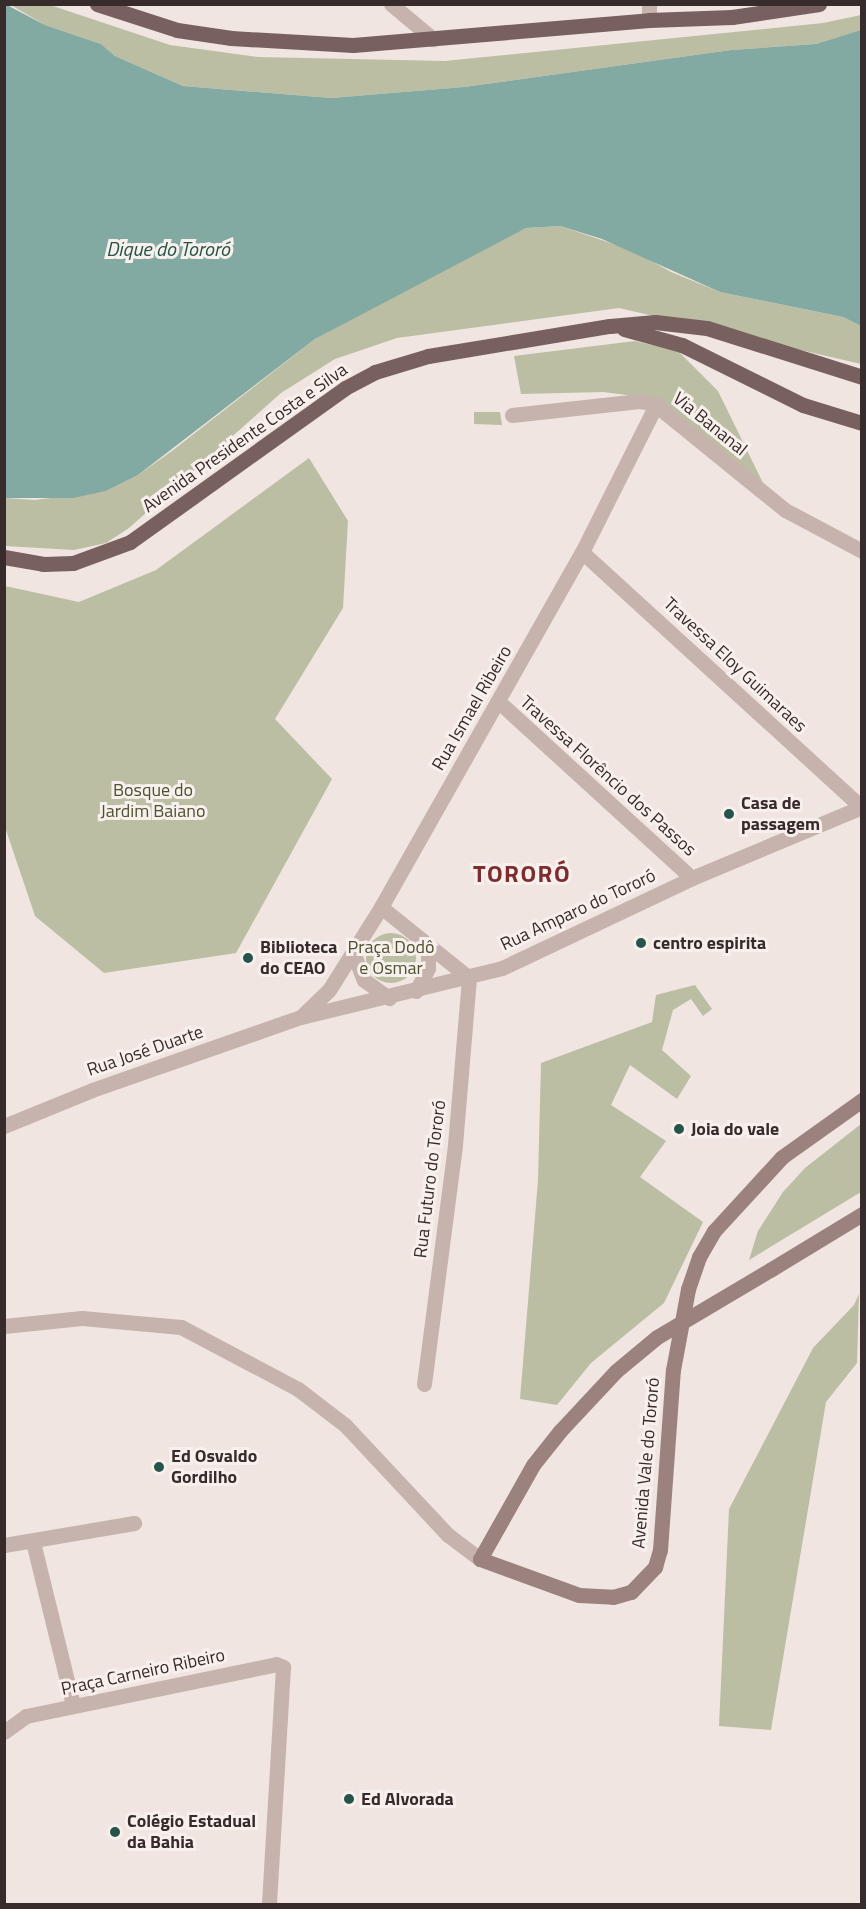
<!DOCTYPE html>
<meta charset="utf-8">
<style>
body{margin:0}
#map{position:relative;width:866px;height:1909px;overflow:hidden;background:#f0e5e0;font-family:"Titillium Web",sans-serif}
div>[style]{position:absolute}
.green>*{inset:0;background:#bbbea2}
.round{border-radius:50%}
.water>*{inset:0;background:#82aaa2}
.street>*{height:15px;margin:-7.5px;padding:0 7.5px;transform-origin:7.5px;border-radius:7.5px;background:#c7b3ad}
.secondary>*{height:15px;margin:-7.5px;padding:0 7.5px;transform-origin:7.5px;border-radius:7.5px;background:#9b827f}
.primary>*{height:15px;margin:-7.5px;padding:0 7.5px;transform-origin:7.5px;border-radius:7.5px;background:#77605e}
.secondary-bridge>*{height:15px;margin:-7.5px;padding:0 7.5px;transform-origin:7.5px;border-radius:7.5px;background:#9b827f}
.dots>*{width:16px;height:16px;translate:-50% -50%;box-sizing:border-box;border:3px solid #f8f0ec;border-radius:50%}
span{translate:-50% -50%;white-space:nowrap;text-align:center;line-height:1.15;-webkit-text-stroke:6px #f8f0ec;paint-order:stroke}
.street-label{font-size:18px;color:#372c2b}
.park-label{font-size:18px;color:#4e5231}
.poi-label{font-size:18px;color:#372c2b;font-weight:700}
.left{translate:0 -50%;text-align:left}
.water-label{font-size:20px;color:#25544b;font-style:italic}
.district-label{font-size:24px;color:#7d2d2d;font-weight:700;letter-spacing:1.5px}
.frame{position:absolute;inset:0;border:6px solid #372c2b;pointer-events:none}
</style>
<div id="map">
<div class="green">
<i style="clip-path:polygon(11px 5px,50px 5px,170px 45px,258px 57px,445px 61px,823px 23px,861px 15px,862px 30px,816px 44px,731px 50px,464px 87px,331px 98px,183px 86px,115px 56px,101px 44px,45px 25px)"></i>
<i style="clip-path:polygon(560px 226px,634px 251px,671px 272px,720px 292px,843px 317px,861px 326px,861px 364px,619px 308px,397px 338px,335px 359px,281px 393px,129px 528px,106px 543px,74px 550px,5px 546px,5px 498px,35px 500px,106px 491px,138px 475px,172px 451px,315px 339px,492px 243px,526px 228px)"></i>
<i style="clip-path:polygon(635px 341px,678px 351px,718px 391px,763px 483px,651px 398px,603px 392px,521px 394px,514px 356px)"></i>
<i style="clip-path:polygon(474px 412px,500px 412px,502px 425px,474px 424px)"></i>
<i style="clip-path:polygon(309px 458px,348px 521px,343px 608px,275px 719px,332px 779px,236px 953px,104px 973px,35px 916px,5px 827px,5px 586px,79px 602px,156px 570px)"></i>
<i class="round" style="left:366px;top:933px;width:50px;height:50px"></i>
<i style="clip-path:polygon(695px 985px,712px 1009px,703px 1016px,691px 999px,673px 1010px,662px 1050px,691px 1076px,677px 1099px,630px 1065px,611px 1105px,666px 1141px,640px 1177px,703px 1222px,664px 1303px,591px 1363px,557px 1405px,520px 1399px,538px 1180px,541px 1063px,652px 1022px,656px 995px)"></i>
<i style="clip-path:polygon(861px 1124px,861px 1192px,749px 1260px,758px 1231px,783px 1192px,805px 1168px)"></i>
<i style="clip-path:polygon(859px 1294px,857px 1363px,826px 1402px,771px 1730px,719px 1726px,729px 1509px,813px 1348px,854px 1305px)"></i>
</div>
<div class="water">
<i style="clip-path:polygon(5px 4px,45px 25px,101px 44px,115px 56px,183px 86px,331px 98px,464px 87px,731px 50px,816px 44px,861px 30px,861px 326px,843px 317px,720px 292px,602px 239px,560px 226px,526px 228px,315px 339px,138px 475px,106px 491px,73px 498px,5px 498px)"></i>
</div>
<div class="street">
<i style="left:391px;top:4px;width:55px;rotate:39.8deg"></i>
<i style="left:649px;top:4px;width:16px;rotate:90deg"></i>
<i style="left:512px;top:415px;width:128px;rotate:-6.3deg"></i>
<i style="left:639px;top:401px;width:14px;rotate:8deg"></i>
<i style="left:653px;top:403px;width:170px;rotate:39deg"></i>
<i style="left:785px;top:510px;width:87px;rotate:28deg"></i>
<i style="left:582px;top:552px;width:378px;rotate:42.4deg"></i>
<i style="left:499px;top:702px;width:261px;rotate:42.4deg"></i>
<i style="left:381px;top:907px;width:113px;rotate:38.9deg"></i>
<i style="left:353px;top:952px;width:30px;rotate:69deg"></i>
<i style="left:364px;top:980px;width:31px;rotate:36deg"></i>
<i style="left:416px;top:991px;width:26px;rotate:-62deg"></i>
<i style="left:428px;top:968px;width:23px;rotate:-90deg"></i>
<i style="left:303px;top:1015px;width:36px;rotate:-44deg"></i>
<i style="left:329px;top:990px;width:98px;rotate:-57.9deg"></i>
<i style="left:381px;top:907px;width:408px;rotate:-60.5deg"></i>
<i style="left:582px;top:552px;width:165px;rotate:-63.3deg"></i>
<i style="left:4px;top:1126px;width:95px;rotate:-22.2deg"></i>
<i style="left:92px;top:1090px;width:221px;rotate:-19.3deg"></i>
<i style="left:301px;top:1017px;width:207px;rotate:-13.7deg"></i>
<i style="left:502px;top:968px;width:210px;rotate:-25.3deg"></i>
<i style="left:692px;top:878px;width:184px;rotate:-22.7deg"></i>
<i style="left:4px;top:1326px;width:78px;rotate:-5.9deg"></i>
<i style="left:82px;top:1318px;width:99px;rotate:5.2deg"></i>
<i style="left:181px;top:1327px;width:132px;rotate:27.9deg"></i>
<i style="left:298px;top:1389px;width:59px;rotate:37.5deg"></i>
<i style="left:345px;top:1425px;width:151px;rotate:46.9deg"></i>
<i style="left:448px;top:1535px;width:40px;rotate:37deg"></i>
<i style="left:424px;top:1384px;width:241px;rotate:-82.6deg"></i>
<i style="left:455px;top:1145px;width:168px;rotate:-85.2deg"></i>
<i style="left:33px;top:1542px;width:168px;rotate:76.2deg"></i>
<i style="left:4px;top:1545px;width:132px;rotate:-9.6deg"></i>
<i style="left:4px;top:1732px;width:27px;rotate:-36deg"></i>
<i style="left:26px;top:1716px;width:255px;rotate:-11.7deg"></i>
<i style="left:276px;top:1664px;width:8px;rotate:23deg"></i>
<i style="left:283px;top:1667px;width:237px;rotate:93.4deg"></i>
</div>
<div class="secondary">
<i style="left:770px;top:1270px;width:108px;rotate:-31.3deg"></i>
<i style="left:560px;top:1431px;width:43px;rotate:128.5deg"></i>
<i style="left:533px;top:1465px;width:108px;rotate:119.4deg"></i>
<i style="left:480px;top:1559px;width:105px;rotate:20deg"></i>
<i style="left:579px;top:1595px;width:34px;rotate:3deg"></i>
<i style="left:613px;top:1597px;width:19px;rotate:-16deg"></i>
<i style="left:631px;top:1592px;width:35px;rotate:-46deg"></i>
<i style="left:655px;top:1567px;width:18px;rotate:-74deg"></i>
<i style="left:660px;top:1550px;width:180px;rotate:-85.9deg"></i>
<i style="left:673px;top:1370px;width:82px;rotate:-79.5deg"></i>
<i style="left:688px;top:1289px;width:34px;rotate:-71deg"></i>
<i style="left:699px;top:1257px;width:30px;rotate:-60deg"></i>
<i style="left:714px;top:1231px;width:100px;rotate:-47.4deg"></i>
<i style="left:782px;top:1157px;width:98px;rotate:-35.5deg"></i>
</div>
<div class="primary">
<i style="left:97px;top:4px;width:84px;rotate:18deg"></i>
<i style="left:177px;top:30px;width:55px;rotate:8.4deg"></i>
<i style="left:231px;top:38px;width:122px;rotate:3.3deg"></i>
<i style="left:353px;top:45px;width:297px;rotate:-4.8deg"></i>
<i style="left:649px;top:20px;width:83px;rotate:-2.1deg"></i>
<i style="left:732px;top:17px;width:88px;rotate:-8.5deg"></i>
<i style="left:624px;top:329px;width:60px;rotate:15.4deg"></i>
<i style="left:682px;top:345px;width:135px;rotate:26.4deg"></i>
<i style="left:803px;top:405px;width:62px;rotate:17deg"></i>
<i style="left:4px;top:557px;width:40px;rotate:10deg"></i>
<i style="left:43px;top:564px;width:30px;rotate:-2deg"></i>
<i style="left:73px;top:563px;width:61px;rotate:-20.2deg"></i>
<i style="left:130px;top:542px;width:264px;rotate:-35.6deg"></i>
<i style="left:345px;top:388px;width:34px;rotate:-28deg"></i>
<i style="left:375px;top:372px;width:55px;rotate:-16.8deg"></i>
<i style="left:428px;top:356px;width:184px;rotate:-9.4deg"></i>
<i style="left:610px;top:326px;width:45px;rotate:-5.1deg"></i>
<i style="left:655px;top:322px;width:52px;rotate:6.6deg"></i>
<i style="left:707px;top:328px;width:163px;rotate:17.5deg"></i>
</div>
<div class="secondary-bridge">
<i style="left:560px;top:1431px;width:82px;rotate:-47deg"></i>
<i style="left:616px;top:1371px;width:53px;rotate:-39.7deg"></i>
<i style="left:657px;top:1337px;width:131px;rotate:-30.7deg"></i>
</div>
<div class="dots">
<i style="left:729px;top:814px;background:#25544b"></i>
<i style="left:641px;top:943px;background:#25544b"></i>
<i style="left:248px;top:958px;background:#25544b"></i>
<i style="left:679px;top:1129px;background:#25544b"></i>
<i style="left:159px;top:1467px;background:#25544b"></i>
<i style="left:349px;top:1799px;background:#25544b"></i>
<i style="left:115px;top:1832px;background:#25544b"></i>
</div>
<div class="street-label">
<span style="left:710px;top:424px;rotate:39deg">Via Bananal</span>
<span style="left:245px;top:438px;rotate:-35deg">Avenida Presidente Costa e Silva</span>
<span style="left:735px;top:665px;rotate:43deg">Travessa Eloy Guimaraes</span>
<span style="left:472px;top:708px;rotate:-60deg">Rua Ismael Ribeiro</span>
<span style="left:608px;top:776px;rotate:42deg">Travessa Florêncio dos Passos</span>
<span style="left:578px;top:910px;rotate:-25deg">Rua Amparo do Tororó</span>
<span style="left:145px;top:1051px;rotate:-19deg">Rua José Duarte</span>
<span style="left:430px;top:1179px;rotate:-83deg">Rua Futuro do Tororó</span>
<span style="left:646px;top:1463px;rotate:-85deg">Avenida Vale do Tororó</span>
<span style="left:143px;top:1672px;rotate:-12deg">Praça Carneiro Ribeiro</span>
</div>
<div class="park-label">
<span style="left:153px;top:801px">Bosque do<br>Jardim Baiano</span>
<span style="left:391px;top:958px">Praça Dodô<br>e Osmar</span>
</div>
<div class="poi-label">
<span class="left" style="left:741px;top:814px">Casa de<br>passagem</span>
<span class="left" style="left:653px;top:943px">centro espirita</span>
<span class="left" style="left:260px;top:958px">Biblioteca<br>do CEAO</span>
<span class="left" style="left:691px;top:1129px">Joia do vale</span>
<span class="left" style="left:171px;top:1467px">Ed Osvaldo<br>Gordilho</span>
<span class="left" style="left:361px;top:1799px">Ed Alvorada</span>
<span class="left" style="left:127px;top:1832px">Colégio Estadual<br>da Bahia</span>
</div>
<div class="water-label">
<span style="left:168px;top:248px">Dique do Tororó</span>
</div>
<div class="district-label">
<span style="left:522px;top:874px">TORORÓ</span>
</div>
<div class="frame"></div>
</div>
